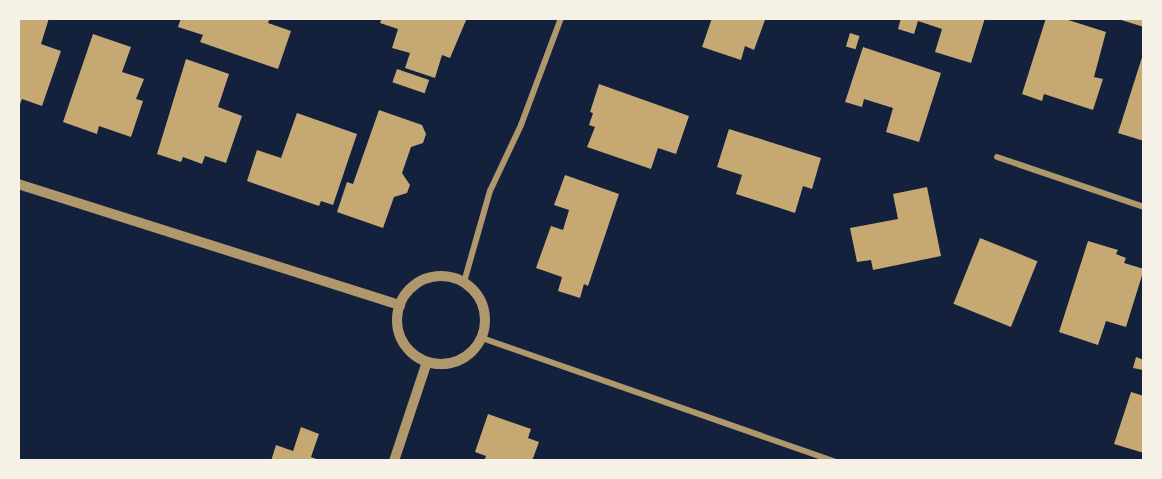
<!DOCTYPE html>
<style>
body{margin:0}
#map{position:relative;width:1162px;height:479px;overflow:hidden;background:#14213d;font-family:Helvetica,sans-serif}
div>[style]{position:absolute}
.building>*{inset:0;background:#c6a872;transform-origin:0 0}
.minor>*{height:6px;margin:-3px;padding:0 3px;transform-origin:3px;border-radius:3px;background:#b1986c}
.tertiary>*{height:10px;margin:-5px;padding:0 5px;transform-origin:5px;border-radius:5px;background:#b1986c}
.tertiary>.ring{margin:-5px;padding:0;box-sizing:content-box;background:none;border:10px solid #b1986c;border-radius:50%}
span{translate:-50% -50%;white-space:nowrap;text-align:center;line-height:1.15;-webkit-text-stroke:4.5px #f6f1e7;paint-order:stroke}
.frame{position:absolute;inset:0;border:20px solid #f6f1e7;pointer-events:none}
</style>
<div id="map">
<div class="building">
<i style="clip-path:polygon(18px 18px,49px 18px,41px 44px,61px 51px,42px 106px,22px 99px,18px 109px)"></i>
<i style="clip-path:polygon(181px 18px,270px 18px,268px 23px,291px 31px,278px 69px,200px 42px,203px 35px,178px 27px)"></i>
<i style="clip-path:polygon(382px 18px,467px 18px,450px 58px,442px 55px,435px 78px,405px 68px,410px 53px,392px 48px,398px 29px,380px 23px)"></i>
<i style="clip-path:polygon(712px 18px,760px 18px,765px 20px,754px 50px,745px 46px,741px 60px,702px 47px)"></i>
<i style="clip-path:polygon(901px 18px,985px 18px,971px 63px,935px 52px,942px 29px,918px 21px,914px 34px,898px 29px)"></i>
<i style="clip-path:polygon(1046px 18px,1062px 18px,1106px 32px,1094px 77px,1103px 79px,1093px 110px,1044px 94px,1042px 101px,1022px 94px)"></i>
<i style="clip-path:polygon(1118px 18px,1144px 18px,1144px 27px,1118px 19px)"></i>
<i style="left:850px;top:33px;width:10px;height:14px;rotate:17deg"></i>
<i style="clip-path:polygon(93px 34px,131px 47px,122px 72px,144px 79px,136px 99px,143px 101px,131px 137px,99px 126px,97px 134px,63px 122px)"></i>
<i style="clip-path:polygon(863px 47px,941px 73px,919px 142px,886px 132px,893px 108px,864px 99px,862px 107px,845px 102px)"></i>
<i style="clip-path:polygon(1144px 51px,1144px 141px,1118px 133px)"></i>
<i style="clip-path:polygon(186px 59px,229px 74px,218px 107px,242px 116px,226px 163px,205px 156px,202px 164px,183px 157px,181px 162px,157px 154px)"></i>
<i style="left:397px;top:69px;width:34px;height:14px;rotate:19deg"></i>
<i style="clip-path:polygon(599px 84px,689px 116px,676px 154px,658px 148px,651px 169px,587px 147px,595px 127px,589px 125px,593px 113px,590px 112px)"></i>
<i style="clip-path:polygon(379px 110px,422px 125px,426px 134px,423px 143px,411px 147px,402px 173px,410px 185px,407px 193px,394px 197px,383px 228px,337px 212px,347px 182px,353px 184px)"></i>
<i style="clip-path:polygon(297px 113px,357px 134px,333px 205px,321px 201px,319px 206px,247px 181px,257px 150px,281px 158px)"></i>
<i style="clip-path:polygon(729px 129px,821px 158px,812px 189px,803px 186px,795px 213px,736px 194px,742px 175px,717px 167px)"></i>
<i style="clip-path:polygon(565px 175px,619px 194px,588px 286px,584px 284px,580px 298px,558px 291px,562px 277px,536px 268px,551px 226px,563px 230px,569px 210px,554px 205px)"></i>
<i style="clip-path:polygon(927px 187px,941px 256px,873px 270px,871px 260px,857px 262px,850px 228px,898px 219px,893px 194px)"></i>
<i style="left:980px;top:238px;width:62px;height:71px;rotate:22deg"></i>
<i style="clip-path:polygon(1088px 241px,1118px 250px,1116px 254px,1126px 258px,1124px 263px,1144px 269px,1126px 327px,1106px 321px,1098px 345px,1059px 332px)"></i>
<i style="clip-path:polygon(1136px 357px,1144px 360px,1143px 370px,1133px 368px)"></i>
<i style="clip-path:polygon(1131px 392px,1144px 396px,1144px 453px,1114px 444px)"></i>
<i style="clip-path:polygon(488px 414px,531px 429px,528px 438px,539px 442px,532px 461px,484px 461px,486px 456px,475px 452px)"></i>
<i style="clip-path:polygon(301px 427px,319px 434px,311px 457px,322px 461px,271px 461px,276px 445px,293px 451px)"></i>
</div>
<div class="minor">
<i style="left:997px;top:157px;width:155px;rotate:18.8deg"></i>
<i style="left:464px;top:282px;width:95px;rotate:-74.1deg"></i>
<i style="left:490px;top:191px;width:73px;rotate:-64.8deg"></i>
<i style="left:521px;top:125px;width:114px;rotate:-69.5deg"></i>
<i style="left:482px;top:338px;width:373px;rotate:19.3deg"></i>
</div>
<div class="tertiary">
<i style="left:18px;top:184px;width:401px;rotate:17.6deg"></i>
<i class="ring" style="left:397px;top:276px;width:78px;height:78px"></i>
<i style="left:394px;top:461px;width:104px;rotate:-71.6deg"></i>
</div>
<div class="frame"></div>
</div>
